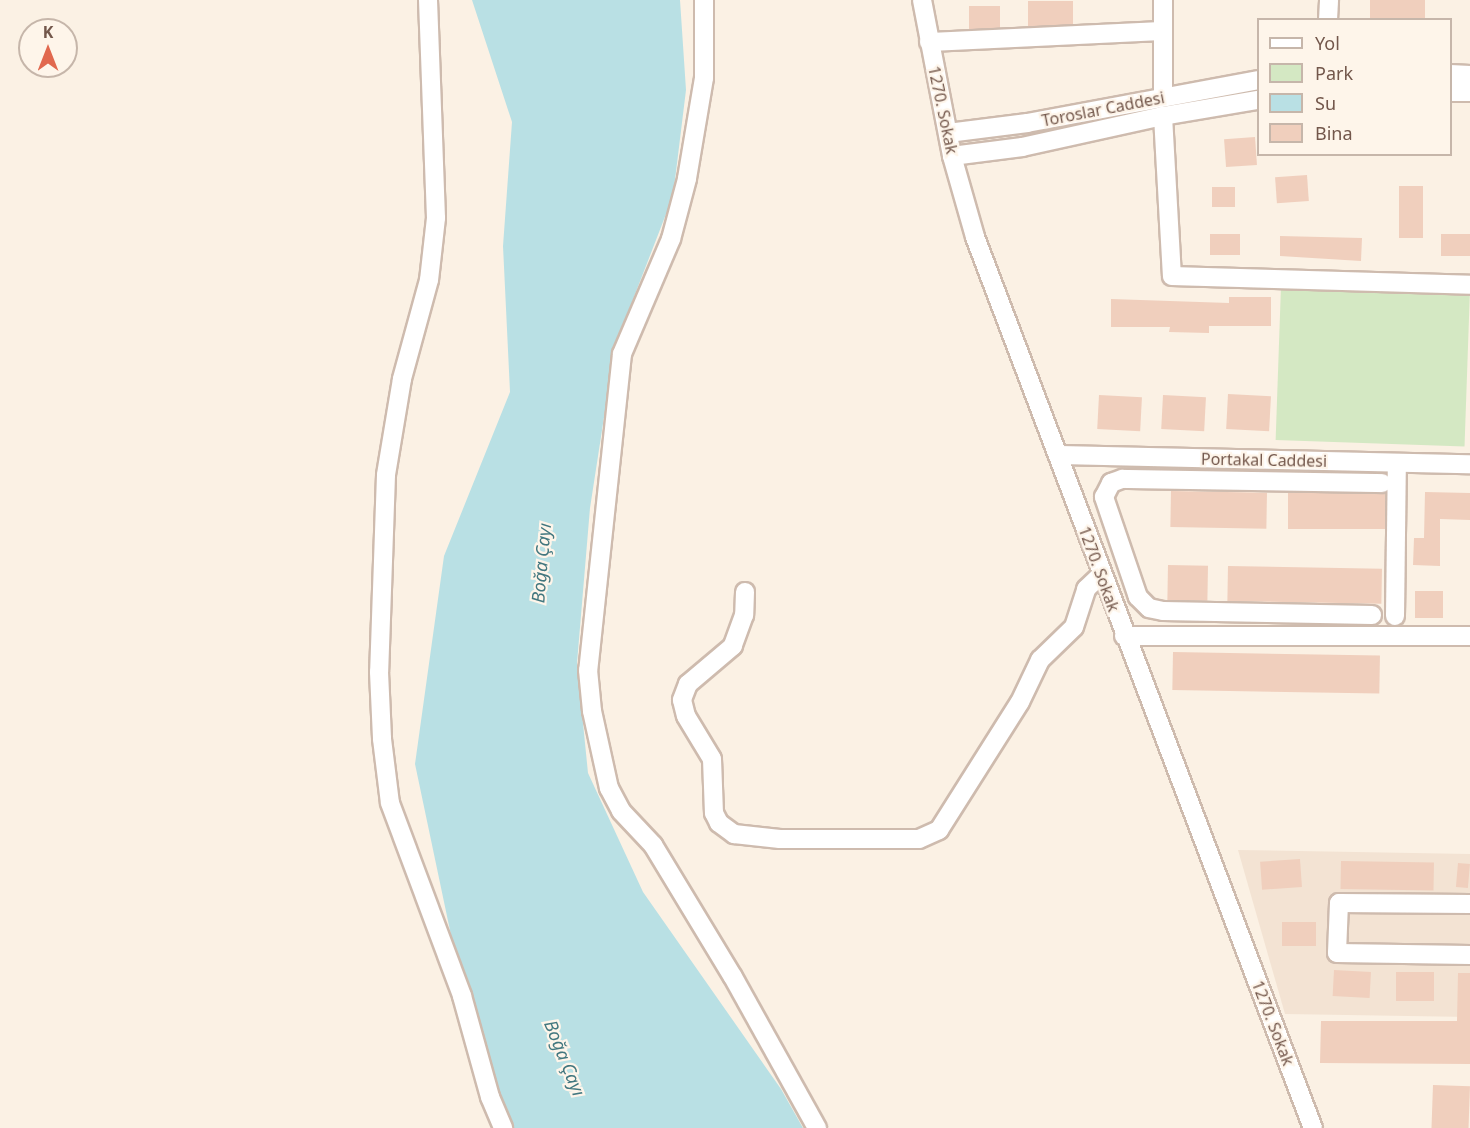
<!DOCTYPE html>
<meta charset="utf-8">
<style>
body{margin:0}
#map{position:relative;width:1470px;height:1128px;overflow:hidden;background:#fbf1e4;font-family:"Noto Sans",sans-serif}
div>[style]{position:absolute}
.residential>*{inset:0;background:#f3e3d3}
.green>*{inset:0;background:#d4e8c3;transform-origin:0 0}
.water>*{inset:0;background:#b9e0e4}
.building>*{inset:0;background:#f0cfbd;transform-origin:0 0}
.roads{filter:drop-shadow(2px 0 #cebbae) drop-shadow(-2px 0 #cebbae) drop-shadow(0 2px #cebbae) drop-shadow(0 -2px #cebbae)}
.minor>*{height:18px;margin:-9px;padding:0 9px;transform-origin:9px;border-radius:9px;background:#fff}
span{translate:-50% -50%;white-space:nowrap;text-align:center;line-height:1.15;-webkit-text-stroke:4.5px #fef5ea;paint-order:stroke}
.street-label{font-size:16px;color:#73574b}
.water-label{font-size:18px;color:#42777f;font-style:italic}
.legend{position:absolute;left:1257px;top:18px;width:195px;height:138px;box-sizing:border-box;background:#fef5ea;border:2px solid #c6b6aa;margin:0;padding:8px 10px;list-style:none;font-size:18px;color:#73574b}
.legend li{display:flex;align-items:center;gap:12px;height:30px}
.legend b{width:30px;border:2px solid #c6b6aa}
.north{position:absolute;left:18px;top:18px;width:60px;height:60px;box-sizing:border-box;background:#fef5ea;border:2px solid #c6b6aa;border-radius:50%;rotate:0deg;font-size:16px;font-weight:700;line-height:24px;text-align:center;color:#73574b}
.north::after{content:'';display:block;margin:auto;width:21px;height:27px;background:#e1684e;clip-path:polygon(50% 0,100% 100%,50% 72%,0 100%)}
</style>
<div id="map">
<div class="residential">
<i style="clip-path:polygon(1238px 850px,1470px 854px,1470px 1017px,1285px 1014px)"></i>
</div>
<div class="green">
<i style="left:1281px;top:286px;width:189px;height:154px;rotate:2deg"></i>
</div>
<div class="water">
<i style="clip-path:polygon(472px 0,680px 0,686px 90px,673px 196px,615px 346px,590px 508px,577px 663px,588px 773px,643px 892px,781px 1089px,803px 1128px,512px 1128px,480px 1047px,460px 978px,415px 764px,444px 556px,510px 392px,503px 246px,512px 122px)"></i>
</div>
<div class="building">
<i style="left:1370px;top:0;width:55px;height:20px"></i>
<i style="left:1028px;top:1px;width:45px;height:25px"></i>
<i style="left:969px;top:6px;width:31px;height:23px"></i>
<i style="left:1255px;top:137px;width:28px;height:31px;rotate:86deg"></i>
<i style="left:1307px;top:175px;width:26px;height:32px;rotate:86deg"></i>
<i style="left:1399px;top:186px;width:24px;height:52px"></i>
<i style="left:1212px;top:187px;width:23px;height:20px"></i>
<i style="left:1210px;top:234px;width:30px;height:21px"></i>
<i style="left:1470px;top:234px;width:22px;height:29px;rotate:90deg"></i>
<i style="clip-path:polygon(1280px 236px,1362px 238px,1361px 261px,1280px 256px)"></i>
<i style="clip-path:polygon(1229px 297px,1271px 297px,1271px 326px,1209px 326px,1209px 333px,1169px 332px,1170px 327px,1111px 327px,1111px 299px,1229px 303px)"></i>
<i style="left:1228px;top:394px;width:43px;height:35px;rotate:3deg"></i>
<i style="left:1099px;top:395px;width:43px;height:34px;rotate:3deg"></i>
<i style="left:1163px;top:395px;width:43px;height:34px;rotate:3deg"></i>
<i style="left:1171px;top:491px;width:96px;height:36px;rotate:1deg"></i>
<i style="clip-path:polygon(1425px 492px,1470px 493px,1470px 520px,1440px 519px,1440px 566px,1413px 565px,1414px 538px,1424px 538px)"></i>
<i style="left:1288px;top:493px;width:97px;height:36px"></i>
<i style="left:1168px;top:565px;width:40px;height:35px;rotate:1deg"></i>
<i style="left:1228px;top:566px;width:154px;height:35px;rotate:1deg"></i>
<i style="left:1415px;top:591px;width:28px;height:27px"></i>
<i style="left:1173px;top:652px;width:207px;height:38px;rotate:1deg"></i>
<i style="left:1300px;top:859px;width:28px;height:40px;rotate:86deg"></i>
<i style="left:1341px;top:861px;width:93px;height:28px;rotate:1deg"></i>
<i style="left:1458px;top:863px;width:12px;height:24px;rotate:5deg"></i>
<i style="left:1282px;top:922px;width:34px;height:24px"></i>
<i style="left:1334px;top:970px;width:37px;height:26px;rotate:3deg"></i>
<i style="left:1434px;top:972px;width:29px;height:38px;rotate:90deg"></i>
<i style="clip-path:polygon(1458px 973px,1470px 973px,1470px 1064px,1320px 1063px,1321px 1021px,1457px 1021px)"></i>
<i style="left:1433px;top:1085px;width:37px;height:43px;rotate:2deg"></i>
</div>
<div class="roads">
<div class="minor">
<i style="left:428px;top:0;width:218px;rotate:87.9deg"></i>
<i style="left:436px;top:218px;width:62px;rotate:96.4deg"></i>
<i style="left:429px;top:280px;width:103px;rotate:105.3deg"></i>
<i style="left:402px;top:379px;width:97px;rotate:99.5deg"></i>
<i style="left:386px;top:475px;width:197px;rotate:92deg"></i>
<i style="left:379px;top:672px;width:67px;rotate:87.4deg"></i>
<i style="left:382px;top:739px;width:64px;rotate:82.9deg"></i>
<i style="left:390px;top:803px;width:206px;rotate:69.5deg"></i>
<i style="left:462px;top:996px;width:105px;rotate:74.5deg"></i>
<i style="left:490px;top:1097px;width:34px;rotate:67deg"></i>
<i style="left:704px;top:0;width:78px;rotate:90deg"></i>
<i style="left:704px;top:78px;width:102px;rotate:99.6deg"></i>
<i style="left:687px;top:179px;width:62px;rotate:104.9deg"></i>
<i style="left:671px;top:239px;width:125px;rotate:113.1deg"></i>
<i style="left:622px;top:354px;width:318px;rotate:96.1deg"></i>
<i style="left:588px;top:670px;width:41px;rotate:84.4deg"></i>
<i style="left:592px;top:711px;width:79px;rotate:77.6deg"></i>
<i style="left:609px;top:788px;width:26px;rotate:62deg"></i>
<i style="left:621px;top:811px;width:47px;rotate:46.7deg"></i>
<i style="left:653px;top:845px;width:154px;rotate:58.8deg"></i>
<i style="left:733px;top:977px;width:173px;rotate:60.9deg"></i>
<i style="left:922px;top:0;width:159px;rotate:79.1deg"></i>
<i style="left:952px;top:156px;width:84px;rotate:74.1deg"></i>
<i style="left:975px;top:237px;width:953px;rotate:69.23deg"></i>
<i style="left:1163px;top:0;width:97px;rotate:90deg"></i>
<i style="left:1328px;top:20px;width:20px;rotate:-87deg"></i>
<i style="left:929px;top:42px;width:234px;rotate:-2.7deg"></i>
<i style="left:1450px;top:74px;width:20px;rotate:3deg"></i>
<i style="left:1450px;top:92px;width:20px"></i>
<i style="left:1163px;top:116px;width:160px;rotate:86.8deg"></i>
<i style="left:1172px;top:276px;width:298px;rotate:1.7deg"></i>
<i style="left:948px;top:133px;width:80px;rotate:-7.2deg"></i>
<i style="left:1027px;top:123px;width:235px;rotate:-10.5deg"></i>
<i style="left:952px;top:156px;width:71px;rotate:-7.3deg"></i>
<i style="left:1022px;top:147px;width:144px;rotate:-12.4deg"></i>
<i style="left:1163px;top:116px;width:96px;rotate:-9.6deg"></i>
<i style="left:1058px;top:455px;width:412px;rotate:1.3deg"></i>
<i style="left:745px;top:592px;width:23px;rotate:92deg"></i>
<i style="left:744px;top:615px;width:33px;rotate:110deg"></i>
<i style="left:733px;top:646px;width:59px;rotate:139.8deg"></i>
<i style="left:688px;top:684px;width:17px;rotate:111deg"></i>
<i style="left:682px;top:700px;width:16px;rotate:76deg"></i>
<i style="left:686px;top:716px;width:50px;rotate:58.8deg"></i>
<i style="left:712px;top:759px;width:54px;rotate:87.9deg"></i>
<i style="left:714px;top:813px;width:11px;rotate:63deg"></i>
<i style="left:719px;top:823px;width:19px;rotate:36deg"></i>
<i style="left:734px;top:834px;width:46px;rotate:6.2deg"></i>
<i style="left:780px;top:839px;width:139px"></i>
<i style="left:919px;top:839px;width:22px;rotate:-24deg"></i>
<i style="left:939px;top:830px;width:151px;rotate:-57.7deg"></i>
<i style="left:1020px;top:702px;width:47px;rotate:-64.5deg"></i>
<i style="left:1040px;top:660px;width:47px;rotate:-44.1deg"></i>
<i style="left:1074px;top:627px;width:40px;rotate:-72deg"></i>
<i style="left:1086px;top:589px;width:21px;rotate:-43deg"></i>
<i style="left:1372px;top:615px;width:209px;rotate:-178.9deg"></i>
<i style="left:1163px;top:611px;width:14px;rotate:-168deg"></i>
<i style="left:1149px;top:608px;width:16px;rotate:-135deg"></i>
<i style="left:1138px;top:597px;width:106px;rotate:-108.8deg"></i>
<i style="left:1104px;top:497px;width:16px;rotate:-63deg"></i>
<i style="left:1111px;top:483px;width:12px;rotate:-20deg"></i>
<i style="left:1122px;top:479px;width:260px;rotate:0.9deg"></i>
<i style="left:1395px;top:616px;width:153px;rotate:-89.3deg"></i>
<i style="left:1124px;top:636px;width:346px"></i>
<i style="left:1470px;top:904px;width:131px;rotate:-179.6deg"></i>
<i style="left:1339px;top:903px;width:50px;rotate:92.3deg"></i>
<i style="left:1337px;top:953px;width:133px;rotate:0.9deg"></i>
</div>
</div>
<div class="street-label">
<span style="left:1103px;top:109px;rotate:-11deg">Toroslar Caddesi</span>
<span style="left:943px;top:110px;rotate:78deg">1270. Sokak</span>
<span style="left:1264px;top:460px;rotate:1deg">Portakal Caddesi</span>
<span style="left:1099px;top:569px;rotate:70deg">1270. Sokak</span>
<span style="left:1273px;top:1023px;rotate:69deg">1270. Sokak</span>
</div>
<div class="water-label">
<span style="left:541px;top:563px;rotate:-85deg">Boğa Çayı</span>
<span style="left:565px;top:1058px;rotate:68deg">Boğa Çayı</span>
</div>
<ul class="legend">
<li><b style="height:8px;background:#fff"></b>Yol</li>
<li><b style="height:16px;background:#d4e8c3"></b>Park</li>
<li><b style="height:16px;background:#b9e0e4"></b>Su</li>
<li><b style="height:16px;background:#f0cfbd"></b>Bina</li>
</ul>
<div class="north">K</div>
</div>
